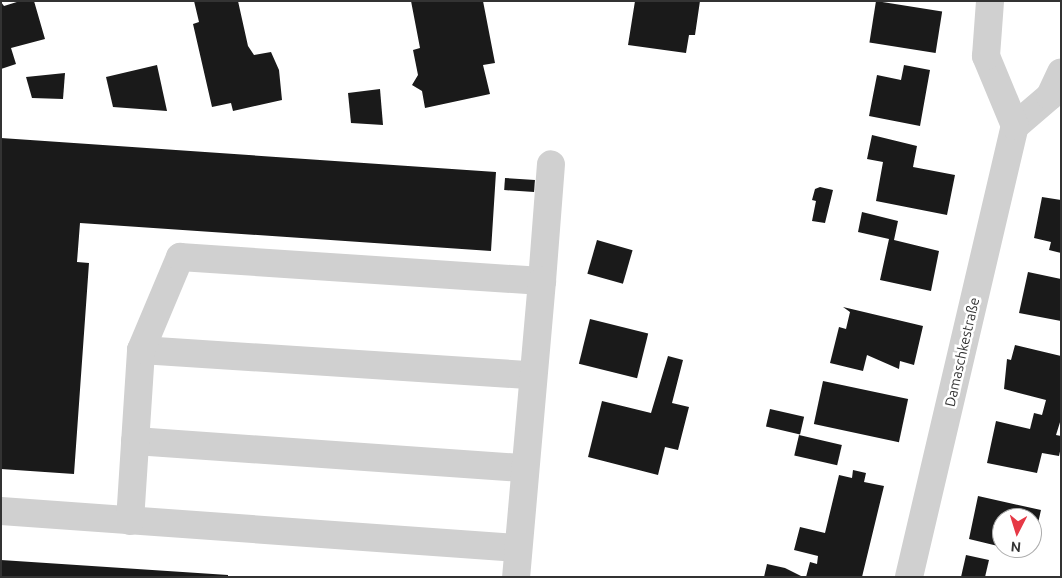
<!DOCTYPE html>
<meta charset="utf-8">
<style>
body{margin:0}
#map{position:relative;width:1062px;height:578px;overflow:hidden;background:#fff;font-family:Ubuntu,sans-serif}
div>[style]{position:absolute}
.building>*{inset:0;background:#1a1a1a;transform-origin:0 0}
.minor>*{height:28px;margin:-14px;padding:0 14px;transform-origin:14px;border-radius:14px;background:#d0d0d0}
span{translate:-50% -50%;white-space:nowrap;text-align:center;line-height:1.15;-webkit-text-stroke:5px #fff;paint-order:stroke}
.street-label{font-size:14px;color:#333}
.frame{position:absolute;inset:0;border:2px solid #333;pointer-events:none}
.north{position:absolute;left:992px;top:508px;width:50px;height:50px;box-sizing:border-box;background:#fff;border:1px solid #adadad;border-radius:50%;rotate:185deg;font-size:14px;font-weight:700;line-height:20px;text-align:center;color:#333}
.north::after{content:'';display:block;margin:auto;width:18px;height:22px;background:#e63946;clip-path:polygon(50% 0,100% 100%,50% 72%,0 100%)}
</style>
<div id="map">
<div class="building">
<i style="clip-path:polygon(20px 1px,34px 1px,45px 39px,11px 48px,16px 64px,1px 69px,1px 2px,4px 6px)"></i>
<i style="clip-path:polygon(194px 1px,238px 1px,248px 46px,254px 55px,271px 52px,279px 70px,282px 100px,233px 111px,231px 103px,212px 107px,193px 24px,199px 22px)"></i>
<i style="clip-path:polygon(411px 1px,483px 1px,495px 63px,483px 65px,490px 94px,425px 108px,422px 91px,412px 85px,418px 75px,413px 50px,420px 48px)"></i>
<i style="clip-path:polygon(635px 1px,700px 1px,695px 35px,689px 35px,686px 53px,628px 45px)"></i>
<i style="left:876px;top:1px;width:67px;height:42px;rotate:9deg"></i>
<i style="clip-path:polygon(157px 65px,167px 111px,113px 107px,106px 77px)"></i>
<i style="clip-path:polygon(904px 65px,930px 70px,920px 126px,869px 116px,877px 75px,901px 80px)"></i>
<i style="clip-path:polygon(65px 73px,63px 99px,32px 98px,26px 77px)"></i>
<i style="clip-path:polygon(380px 89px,383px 125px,351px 123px,348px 93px)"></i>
<i style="clip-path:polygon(872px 135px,917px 146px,913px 167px,955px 175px,947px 215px,876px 201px,883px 162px,867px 159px)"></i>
<i style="clip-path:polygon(1px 138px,496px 172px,491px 251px,80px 223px,77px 262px,89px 263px,74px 474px,1px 469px)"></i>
<i style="left:505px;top:178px;width:30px;height:12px;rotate:4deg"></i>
<i style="clip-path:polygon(820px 187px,833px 190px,825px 223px,812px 221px,816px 201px,812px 200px,815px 189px)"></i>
<i style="clip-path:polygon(1042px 197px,1061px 200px,1061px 253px,1049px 250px,1051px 242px,1034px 238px)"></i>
<i style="clip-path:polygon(862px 212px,898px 221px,894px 240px,939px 251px,931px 291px,880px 280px,889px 239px,858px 232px)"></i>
<i style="left:597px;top:240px;width:37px;height:35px;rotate:16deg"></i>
<i style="clip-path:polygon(1028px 272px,1061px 279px,1061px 321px,1019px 313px)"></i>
<i style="clip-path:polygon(843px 307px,923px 326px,914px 365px,900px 361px,899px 369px,867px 355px,863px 371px,830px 363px,839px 327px,846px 329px,850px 312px)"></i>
<i style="left:590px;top:319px;width:60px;height:46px;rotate:14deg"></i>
<i style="clip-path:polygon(1015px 345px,1061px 356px,1061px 419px,1056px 435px,1061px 436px,1061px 447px,1059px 456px,1042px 453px,1037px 473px,987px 463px,996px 421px,1030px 429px,1034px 413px,1042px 415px,1046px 400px,1004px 389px,1007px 359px,1011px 360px)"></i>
<i style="clip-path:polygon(668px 356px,683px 360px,672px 403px,689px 407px,678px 450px,665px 447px,658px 475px,588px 457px,602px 401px,651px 413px)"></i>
<i style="left:823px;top:381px;width:87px;height:44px;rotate:12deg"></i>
<i style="left:770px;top:409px;width:35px;height:18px;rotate:13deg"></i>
<i style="left:799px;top:435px;width:44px;height:21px;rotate:13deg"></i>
<i style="clip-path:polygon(853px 470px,866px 473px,864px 482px,884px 486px,862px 577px,806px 577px,810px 562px,817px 564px,818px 556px,794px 550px,800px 527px,825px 533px,839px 475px,852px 478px)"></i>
<i style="clip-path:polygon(978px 496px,1041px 510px,1033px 545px,1032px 518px,1002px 518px,1002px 547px,969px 539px)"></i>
<i style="clip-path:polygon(1012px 548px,1032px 548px,1031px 553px)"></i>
<i style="clip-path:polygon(966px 555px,989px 560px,985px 577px,961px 577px)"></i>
<i style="clip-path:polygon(1px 560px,228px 575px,228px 577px,1px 577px)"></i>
<i style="clip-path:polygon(767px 564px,785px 568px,803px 577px,764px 577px)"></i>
</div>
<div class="minor">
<i style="left:1015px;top:126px;width:46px;rotate:-40.6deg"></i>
<i style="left:1050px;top:96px;width:26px;rotate:-65deg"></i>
<i style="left:542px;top:281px;width:117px;rotate:-85.6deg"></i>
<i style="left:141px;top:350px;width:391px;rotate:3.7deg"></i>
<i style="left:135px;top:441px;width:390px;rotate:4deg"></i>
<i style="left:1px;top:511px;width:516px;rotate:4.11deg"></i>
<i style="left:130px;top:521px;width:171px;rotate:-86.3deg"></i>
<i style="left:141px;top:350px;width:101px;rotate:-67.2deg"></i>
<i style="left:180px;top:257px;width:363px;rotate:3.8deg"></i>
<i style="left:542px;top:281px;width:297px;rotate:95deg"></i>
<i style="left:909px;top:577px;width:463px;rotate:-76.8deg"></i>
<i style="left:1015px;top:126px;width:76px;rotate:-112.5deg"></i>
<i style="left:986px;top:56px;width:55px;rotate:-85.8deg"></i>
</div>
<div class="street-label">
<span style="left:962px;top:352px;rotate:-77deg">Damaschkestraße</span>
</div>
<div class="frame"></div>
<div class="north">N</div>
</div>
